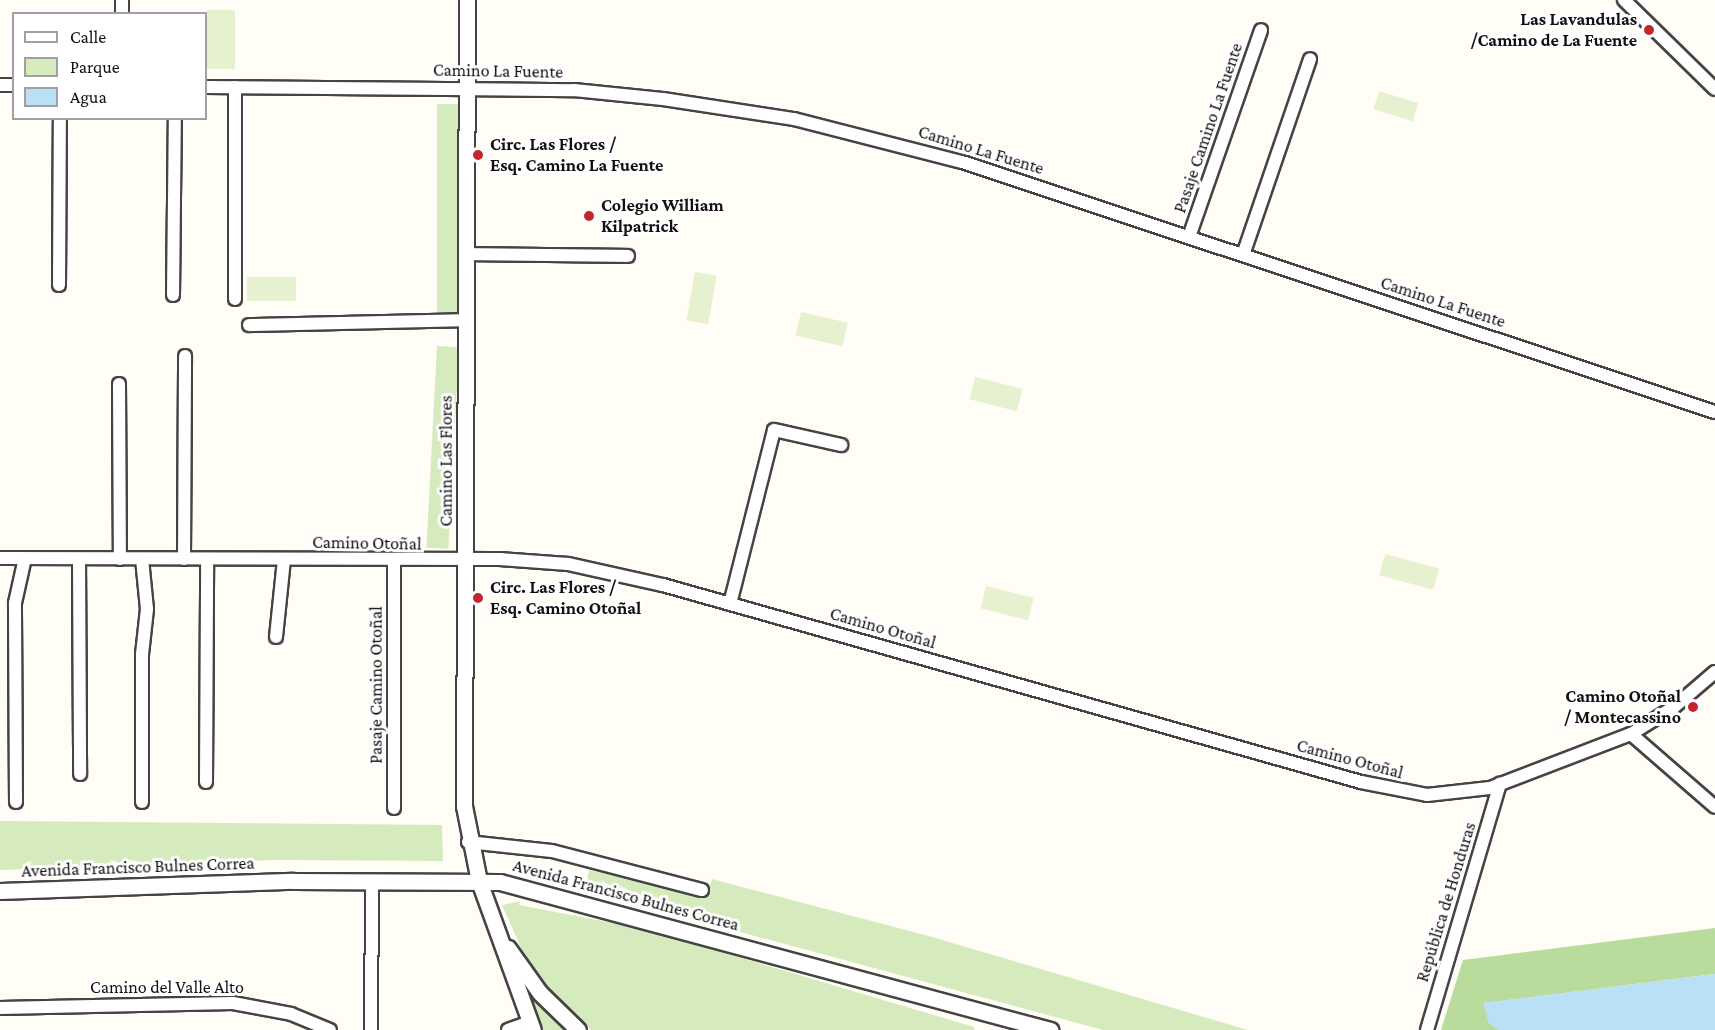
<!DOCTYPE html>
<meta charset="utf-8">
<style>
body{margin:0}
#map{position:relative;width:1715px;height:1030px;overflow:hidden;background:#fffdf5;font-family:"Crimson Pro",serif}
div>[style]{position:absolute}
.green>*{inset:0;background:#d5ebbd;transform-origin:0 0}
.forest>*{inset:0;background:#b9dc9c}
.pitch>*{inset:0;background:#e6f2cf;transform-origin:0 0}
.water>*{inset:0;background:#b9e0f7}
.roads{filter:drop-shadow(2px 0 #444) drop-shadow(-2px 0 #444) drop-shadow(0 2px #444) drop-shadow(0 -2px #444)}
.minor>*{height:12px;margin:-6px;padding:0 6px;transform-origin:6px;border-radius:6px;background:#fff}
.tertiary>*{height:15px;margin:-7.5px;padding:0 7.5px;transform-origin:7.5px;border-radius:7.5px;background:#fff}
.dots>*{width:16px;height:16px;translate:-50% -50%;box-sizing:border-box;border:3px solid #fff;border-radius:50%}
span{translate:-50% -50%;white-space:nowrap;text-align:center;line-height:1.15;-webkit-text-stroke:6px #fff;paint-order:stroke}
.poi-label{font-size:18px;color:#111;font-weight:700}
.right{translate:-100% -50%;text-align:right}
.left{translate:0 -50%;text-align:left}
.street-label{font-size:18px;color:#111}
.legend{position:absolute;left:12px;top:12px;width:195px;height:108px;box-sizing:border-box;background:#fff;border:2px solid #a0a0a0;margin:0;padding:8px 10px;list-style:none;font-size:18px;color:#111}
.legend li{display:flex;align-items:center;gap:12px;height:30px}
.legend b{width:30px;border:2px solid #a0a0a0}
</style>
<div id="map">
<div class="green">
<i style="left:437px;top:104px;width:25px;height:208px"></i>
<i style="left:437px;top:346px;width:22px;height:202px;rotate:3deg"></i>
<i style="clip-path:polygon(0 821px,442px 825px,443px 861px,275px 860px,0 870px)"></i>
<i style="clip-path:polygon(589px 870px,707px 897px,712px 879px,925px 935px,1248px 1030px,1103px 1030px,585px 890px)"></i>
<i style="clip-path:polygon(520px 901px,519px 905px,644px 929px,974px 1027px,974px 1030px,591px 1030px,558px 1003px,521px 948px,502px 905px)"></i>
<i style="clip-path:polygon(537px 999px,570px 1030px,538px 1030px,529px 1002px)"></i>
</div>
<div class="forest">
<i style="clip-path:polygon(1715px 928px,1715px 974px,1484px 1003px,1489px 1023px,1500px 1030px,1441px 1030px,1463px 960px)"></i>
</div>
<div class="pitch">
<i style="left:207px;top:10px;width:28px;height:59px"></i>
<i style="left:1379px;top:91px;width:41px;height:19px;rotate:17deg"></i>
<i style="left:695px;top:272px;width:22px;height:49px;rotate:10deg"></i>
<i style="left:296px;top:277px;width:24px;height:49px;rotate:90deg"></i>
<i style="left:801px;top:312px;width:48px;height:24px;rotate:13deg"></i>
<i style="left:975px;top:377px;width:49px;height:23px;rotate:14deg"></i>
<i style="left:1385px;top:554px;width:56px;height:22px;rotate:15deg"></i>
<i style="left:986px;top:586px;width:49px;height:23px;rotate:14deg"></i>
</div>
<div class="water">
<i style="clip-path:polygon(1715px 974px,1715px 1030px,1500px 1030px,1489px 1023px,1483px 1003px)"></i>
</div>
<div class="roads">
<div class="minor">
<i style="left:1624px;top:0;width:127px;rotate:44.4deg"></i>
<i style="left:122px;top:14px;width:14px;rotate:-90deg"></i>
<i style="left:0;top:85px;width:14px"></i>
<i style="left:206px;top:87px;width:368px;rotate:0.5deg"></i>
<i style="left:574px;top:90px;width:89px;rotate:5.8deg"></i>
<i style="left:663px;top:99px;width:133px;rotate:8.7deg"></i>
<i style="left:794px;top:119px;width:173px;rotate:14.4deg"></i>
<i style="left:962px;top:162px;width:793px;rotate:18.37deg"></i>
<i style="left:235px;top:87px;width:212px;rotate:90deg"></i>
<i style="left:1189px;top:237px;width:219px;rotate:-70.8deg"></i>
<i style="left:466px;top:254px;width:162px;rotate:0.7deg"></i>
<i style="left:1243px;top:255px;width:207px;rotate:-71.1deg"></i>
<i style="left:59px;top:285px;width:167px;rotate:-89.7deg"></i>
<i style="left:173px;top:295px;width:177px;rotate:-89.4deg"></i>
<i style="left:249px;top:325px;width:217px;rotate:-1.3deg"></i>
<i style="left:119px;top:384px;width:175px;rotate:89.7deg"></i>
<i style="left:0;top:558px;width:500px;rotate:0.11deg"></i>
<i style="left:500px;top:559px;width:68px;rotate:4.2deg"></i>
<i style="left:568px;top:564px;width:97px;rotate:12.5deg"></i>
<i style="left:663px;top:585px;width:725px;rotate:15.76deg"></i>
<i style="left:1361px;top:782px;width:67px;rotate:11.1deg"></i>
<i style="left:1427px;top:795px;width:63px;rotate:-6.3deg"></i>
<i style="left:1490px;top:788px;width:151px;rotate:-21deg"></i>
<i style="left:1631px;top:734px;width:51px;rotate:-32.1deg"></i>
<i style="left:1674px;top:707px;width:54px;rotate:-40.5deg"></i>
<i style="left:79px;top:559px;width:215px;rotate:89.7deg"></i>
<i style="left:142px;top:559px;width:50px;rotate:84.3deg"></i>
<i style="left:147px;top:609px;width:45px;rotate:96.3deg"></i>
<i style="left:142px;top:654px;width:148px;rotate:90deg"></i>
<i style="left:184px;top:559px;width:203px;rotate:-89.7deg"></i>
<i style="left:394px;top:562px;width:246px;rotate:90deg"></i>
<i style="left:730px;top:604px;width:179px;rotate:-75.8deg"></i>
<i style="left:774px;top:430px;width:69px;rotate:12.6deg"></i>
<i style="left:276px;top:637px;width:78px;rotate:-84.1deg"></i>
<i style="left:1631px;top:734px;width:111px;rotate:41deg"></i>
<i style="left:206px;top:782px;width:222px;rotate:-89.7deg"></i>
<i style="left:16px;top:802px;width:199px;rotate:-90.3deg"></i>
<i style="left:15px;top:603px;width:46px;rotate:-77.5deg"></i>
<i style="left:468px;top:842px;width:84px;rotate:6.1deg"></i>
<i style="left:552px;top:851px;width:155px;rotate:14.6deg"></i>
<i style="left:0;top:1008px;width:233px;rotate:-1.2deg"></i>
<i style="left:233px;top:1003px;width:59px;rotate:10.7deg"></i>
<i style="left:291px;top:1014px;width:42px;rotate:22.3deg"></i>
<i style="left:371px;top:1030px;width:148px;rotate:-89.6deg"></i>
<i style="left:508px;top:1030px;width:23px;rotate:-20deg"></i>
<i style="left:1427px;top:1030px;width:257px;rotate:-73.5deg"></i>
</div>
<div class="tertiary">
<i style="left:467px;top:0;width:806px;rotate:90.21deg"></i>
<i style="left:464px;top:806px;width:76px;rotate:78.7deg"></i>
<i style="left:479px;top:881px;width:158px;rotate:70.1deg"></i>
<i style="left:0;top:891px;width:293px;rotate:-2deg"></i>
<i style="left:293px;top:881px;width:207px;rotate:0.3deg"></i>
<i style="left:500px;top:882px;width:570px;rotate:15.06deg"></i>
<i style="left:508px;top:948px;width:55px;rotate:54.6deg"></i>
<i style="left:540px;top:993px;width:53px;rotate:44.2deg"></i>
</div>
</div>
<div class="dots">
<i style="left:1649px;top:30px;background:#c4262e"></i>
<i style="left:478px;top:155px;background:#c4262e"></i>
<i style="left:589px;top:216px;background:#c4262e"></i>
<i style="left:478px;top:598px;background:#c4262e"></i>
<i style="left:1693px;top:707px;background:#c4262e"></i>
</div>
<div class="poi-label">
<span class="right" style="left:1637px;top:30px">Las Lavandulas<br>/Camino de La Fuente</span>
<span class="left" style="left:490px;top:155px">Circ. Las Flores /<br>Esq. Camino La Fuente</span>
<span class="left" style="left:601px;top:216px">Colegio William<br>Kilpatrick</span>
<span class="left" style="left:490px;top:598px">Circ. Las Flores /<br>Esq. Camino Otoñal</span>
<span class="right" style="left:1681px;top:707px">Camino Otoñal<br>/ Montecassino</span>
</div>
<div class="street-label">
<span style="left:498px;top:71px;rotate:1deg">Camino La Fuente</span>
<span style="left:1208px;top:128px;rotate:-71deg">Pasaje Camino La Fuente</span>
<span style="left:981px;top:150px;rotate:17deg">Camino La Fuente</span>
<span style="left:1443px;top:302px;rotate:18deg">Camino La Fuente</span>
<span style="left:446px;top:461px;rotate:-90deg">Camino Las Flores</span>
<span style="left:367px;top:543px;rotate:1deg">Camino Otoñal</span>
<span style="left:883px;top:628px;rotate:16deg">Camino Otoñal</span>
<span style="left:376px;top:685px;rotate:-90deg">Pasaje Camino Otoñal</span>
<span style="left:1350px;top:759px;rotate:15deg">Camino Otoñal</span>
<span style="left:138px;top:867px;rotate:-2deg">Avenida Francisco Bulnes Correa</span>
<span style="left:626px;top:895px;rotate:15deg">Avenida Francisco Bulnes Correa</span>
<span style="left:1446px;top:902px;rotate:-73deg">República de Honduras</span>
<span style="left:167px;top:987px">Camino del Valle Alto</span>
</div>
<ul class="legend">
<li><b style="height:8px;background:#fff"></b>Calle</li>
<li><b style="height:16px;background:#d5ebbd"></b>Parque</li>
<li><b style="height:16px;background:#b9e0f7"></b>Agua</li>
</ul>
</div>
